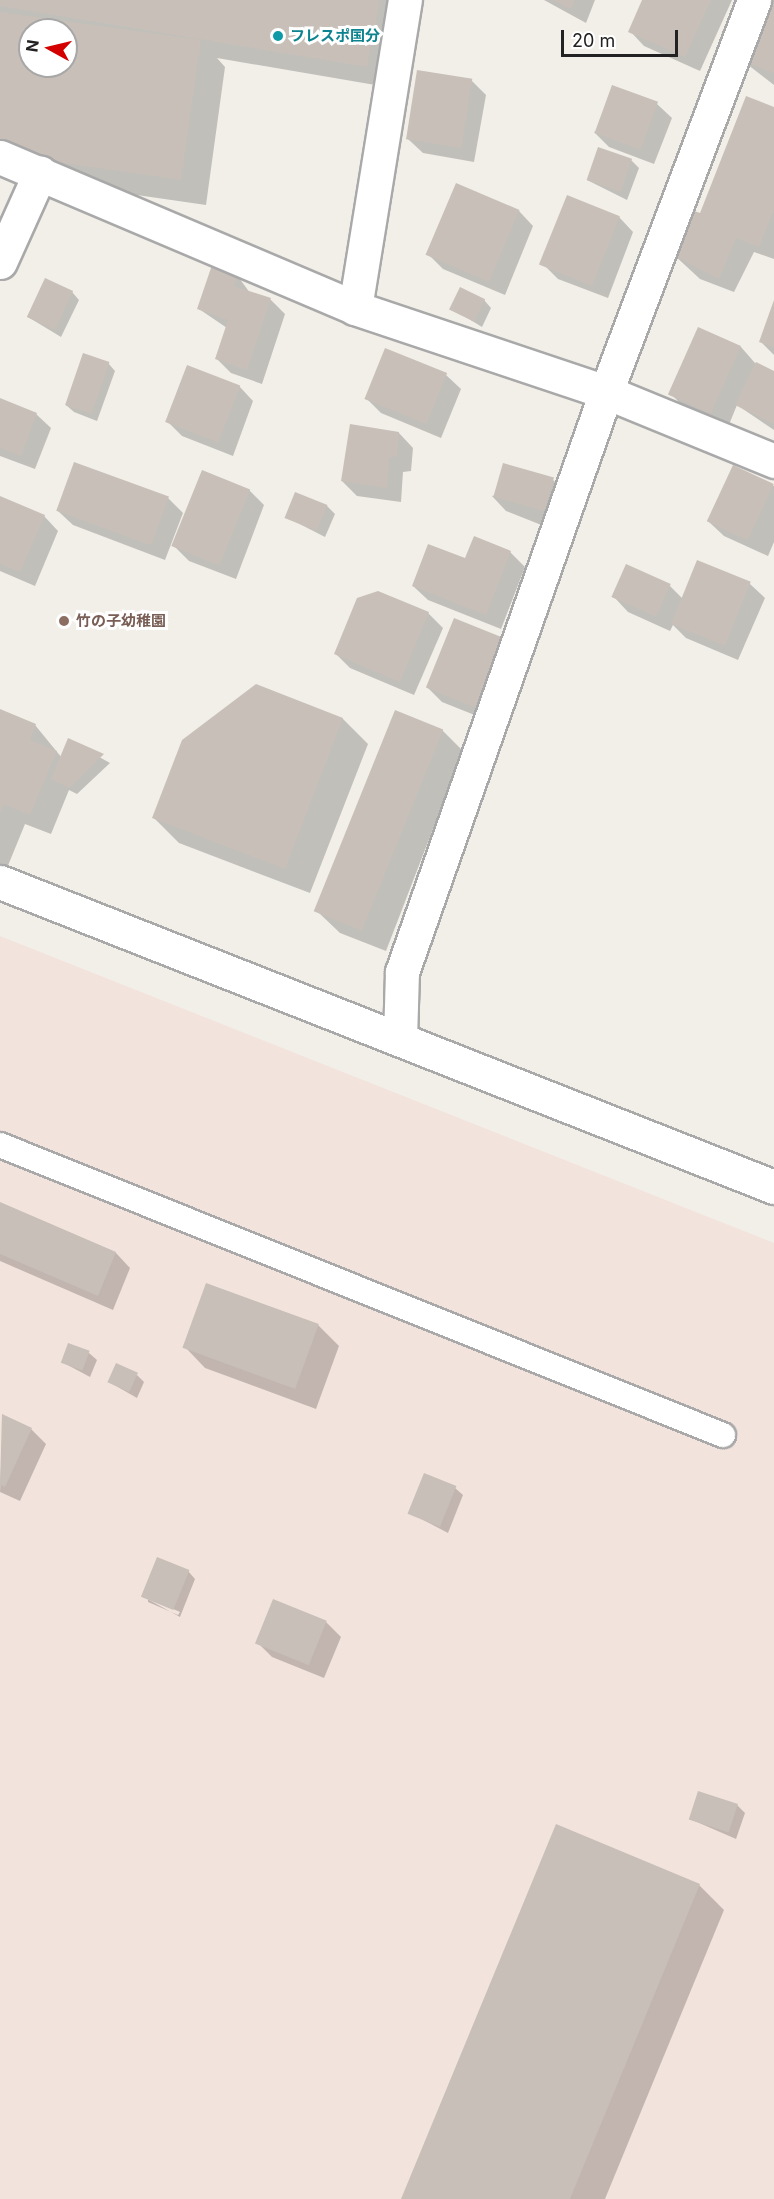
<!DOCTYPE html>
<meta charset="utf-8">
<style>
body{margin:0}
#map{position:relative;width:774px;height:2199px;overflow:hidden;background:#f2efe9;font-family:Inter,"Noto Sans JP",sans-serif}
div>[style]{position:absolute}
.military>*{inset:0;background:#f3e3dd}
.shadow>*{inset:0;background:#0003}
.building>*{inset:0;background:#c7bfb8;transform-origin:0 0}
.roads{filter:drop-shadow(2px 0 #a9a9a9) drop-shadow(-2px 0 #a9a9a9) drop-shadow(0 2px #a9a9a9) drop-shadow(0 -2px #a9a9a9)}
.service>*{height:24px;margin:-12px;padding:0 12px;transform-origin:12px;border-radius:12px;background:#fff}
.minor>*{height:33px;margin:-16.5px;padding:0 16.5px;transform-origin:16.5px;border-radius:16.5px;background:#fff}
.tertiary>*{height:33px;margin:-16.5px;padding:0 16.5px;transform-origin:16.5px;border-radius:16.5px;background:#fff}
.dots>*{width:16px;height:16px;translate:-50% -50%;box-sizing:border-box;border:3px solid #fff;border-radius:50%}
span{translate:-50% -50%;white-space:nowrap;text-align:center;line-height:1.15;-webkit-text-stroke:6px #fff;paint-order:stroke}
.culture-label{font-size:15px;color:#0d838f;font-weight:700}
.left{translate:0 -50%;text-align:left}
.education-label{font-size:15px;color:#785e54;font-weight:700}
.north{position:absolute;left:18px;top:18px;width:60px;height:60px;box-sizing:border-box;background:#fff;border:2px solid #a7a7a7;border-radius:50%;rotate:278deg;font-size:16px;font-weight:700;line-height:24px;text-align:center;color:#222}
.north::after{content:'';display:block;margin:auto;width:21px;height:27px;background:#d40000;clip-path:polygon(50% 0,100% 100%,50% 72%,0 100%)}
.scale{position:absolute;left:561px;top:30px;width:117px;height:27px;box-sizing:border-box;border:3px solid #222;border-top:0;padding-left:8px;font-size:18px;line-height:21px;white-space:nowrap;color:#222;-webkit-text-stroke:4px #fff;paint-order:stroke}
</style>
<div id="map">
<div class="military">
<i style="clip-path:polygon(0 936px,774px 1243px,774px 2199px,0 2199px)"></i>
</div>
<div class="shadow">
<i style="clip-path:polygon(evenodd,0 0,403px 0,387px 87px,217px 58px,225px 67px,206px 205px,19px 178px,0 159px,0 0,30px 30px,66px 30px,66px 66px,30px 66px,30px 30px)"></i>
<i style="clip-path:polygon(544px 0,595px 0,586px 23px)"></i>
<i style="clip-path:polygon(644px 0,732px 0,700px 71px,644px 46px,630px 31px)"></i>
<i style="clip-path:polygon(774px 0,774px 85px,743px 61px)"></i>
<i style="clip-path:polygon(471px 80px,486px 95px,474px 162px,423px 153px,408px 139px)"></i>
<i style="clip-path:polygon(657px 104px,672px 118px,654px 164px,609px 147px,594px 132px)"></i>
<i style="clip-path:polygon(774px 109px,774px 259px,754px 252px,734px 292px,700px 279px,673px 254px)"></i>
<i style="clip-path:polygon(631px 160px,639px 168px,627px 200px,587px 180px)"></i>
<i style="clip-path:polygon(519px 211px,533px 226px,505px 295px,443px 269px,428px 254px)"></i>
<i style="clip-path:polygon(619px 217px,633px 232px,608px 298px,558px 279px,543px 264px)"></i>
<i style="clip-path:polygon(237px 275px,250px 293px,271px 300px,285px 314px,262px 384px,231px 373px,217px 359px,227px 328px,199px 309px)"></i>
<i style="clip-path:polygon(72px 292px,79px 300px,61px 337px,28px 317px)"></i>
<i style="clip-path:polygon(484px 300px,491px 308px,482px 327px,451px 308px)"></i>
<i style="clip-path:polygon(774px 303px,774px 355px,761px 342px)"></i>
<i style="clip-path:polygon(699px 329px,741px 347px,755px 363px,774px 372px,774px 430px,737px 405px,728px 427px,687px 410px,672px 395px)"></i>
<i style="clip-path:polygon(108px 363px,115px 371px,97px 421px,74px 412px,66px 405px)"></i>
<i style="clip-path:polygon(446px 375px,461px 389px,441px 438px,381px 413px,366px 398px)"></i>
<i style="clip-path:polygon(239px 386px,253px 401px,233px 456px,182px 436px,167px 421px)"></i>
<i style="clip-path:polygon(0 400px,36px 414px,51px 428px,35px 469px,0 456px)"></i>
<i style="clip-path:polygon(399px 433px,413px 448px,411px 471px,403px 472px,401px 502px,357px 496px,342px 481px)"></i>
<i style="clip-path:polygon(733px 467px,774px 486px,774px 542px,768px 556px,724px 536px,709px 522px)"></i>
<i style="clip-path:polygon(553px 480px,568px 494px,554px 530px,506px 511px,492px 496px)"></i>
<i style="clip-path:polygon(249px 490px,264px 505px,236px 579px,189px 561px,175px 547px)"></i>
<i style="clip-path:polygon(0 497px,44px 516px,58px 531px,35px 586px,0 571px)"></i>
<i style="clip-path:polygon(168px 498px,183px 513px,165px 560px,73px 525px,58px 511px)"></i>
<i style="clip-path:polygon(327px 506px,335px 514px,325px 537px,286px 517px)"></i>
<i style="clip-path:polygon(510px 552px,525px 567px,501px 629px,428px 600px,413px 586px,466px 560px)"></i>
<i style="clip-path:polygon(750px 584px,765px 598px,738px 660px,686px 638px,673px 625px,670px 631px,628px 612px,614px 597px,670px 586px,682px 598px)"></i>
<i style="clip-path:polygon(428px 613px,443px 628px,414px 695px,350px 668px,336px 654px)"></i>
<i style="clip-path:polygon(454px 620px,492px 722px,442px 702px,427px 687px)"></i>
<i style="clip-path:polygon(256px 686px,343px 719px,368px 744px,310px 893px,179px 843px,154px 818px)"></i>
<i style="clip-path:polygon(0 711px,35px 725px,62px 758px,69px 740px,110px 763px,77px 794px,69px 790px,51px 834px,25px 824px,7px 868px,0 865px)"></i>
<i style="clip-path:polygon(442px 730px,463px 751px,386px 951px,340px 933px,319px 913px)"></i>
<i style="clip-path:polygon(0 1204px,116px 1253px,130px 1268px,113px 1310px,0 1261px)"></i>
<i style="clip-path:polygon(318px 1325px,339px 1346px,316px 1409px,205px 1368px,185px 1347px)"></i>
<i style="clip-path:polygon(89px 1353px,97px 1360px,90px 1377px,62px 1362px)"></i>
<i style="clip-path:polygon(137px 1375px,144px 1382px,137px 1398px,109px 1382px)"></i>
<i style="clip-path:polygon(3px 1416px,31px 1429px,46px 1444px,20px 1501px,0 1492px)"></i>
<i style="clip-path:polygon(455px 1488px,463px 1495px,448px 1533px,410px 1513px)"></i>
<i style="clip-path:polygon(evenodd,188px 1571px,195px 1579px,180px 1617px,142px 1596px,188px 1571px,148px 1598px,180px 1612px,178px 1615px,148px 1602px,148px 1598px)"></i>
<i style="clip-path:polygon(326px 1622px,341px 1637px,324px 1678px,272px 1657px,257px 1642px)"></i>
<i style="clip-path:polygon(737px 1805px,745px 1813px,736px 1839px,690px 1819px)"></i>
<i style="clip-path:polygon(699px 1885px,724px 1910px,605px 2199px,403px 2199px)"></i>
</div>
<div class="building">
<i style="clip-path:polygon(0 0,380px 0,367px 67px,0 6px)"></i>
<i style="clip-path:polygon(553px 0,575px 0,571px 9px)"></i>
<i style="clip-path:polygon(642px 0,711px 0,685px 57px,628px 32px)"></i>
<i style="clip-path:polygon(763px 0,774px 0,774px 73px,742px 61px)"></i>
<i style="clip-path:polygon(evenodd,0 12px,201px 40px,181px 180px,0 154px,0 12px,30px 30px,66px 30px,66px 66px,30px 66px,30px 30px)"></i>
<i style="left:417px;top:70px;width:56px;height:70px;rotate:9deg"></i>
<i style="left:612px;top:85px;width:49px;height:51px;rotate:20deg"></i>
<i style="clip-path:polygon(746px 96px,774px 107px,774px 210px,759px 247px,736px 238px,719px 279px,671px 254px,689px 209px,700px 213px)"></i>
<i style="left:598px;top:147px;width:36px;height:35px;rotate:19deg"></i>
<i style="left:456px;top:183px;width:69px;height:78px;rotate:23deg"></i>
<i style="left:567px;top:195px;width:57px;height:75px;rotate:22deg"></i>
<i style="clip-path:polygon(212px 265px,238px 273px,234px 286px,271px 298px,247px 370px,215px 359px,228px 320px,197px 309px)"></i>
<i style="left:45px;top:278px;width:31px;height:43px;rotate:25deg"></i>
<i style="left:460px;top:287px;width:28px;height:25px;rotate:26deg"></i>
<i style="clip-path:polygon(774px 300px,774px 347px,759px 342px)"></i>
<i style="left:698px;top:327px;width:47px;height:74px;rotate:24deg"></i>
<i style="left:385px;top:348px;width:67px;height:55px;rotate:22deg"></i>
<i style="left:83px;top:353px;width:28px;height:55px;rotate:19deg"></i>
<i style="clip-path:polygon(756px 362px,774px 371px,774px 424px,735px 405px)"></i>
<i style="left:187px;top:365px;width:57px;height:61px;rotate:21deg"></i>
<i style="clip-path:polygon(0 398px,37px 413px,21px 456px,0 448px)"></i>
<i style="clip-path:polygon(350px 424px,399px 432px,397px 456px,389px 458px,387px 488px,341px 481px)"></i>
<i style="left:74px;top:462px;width:101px;height:52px;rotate:20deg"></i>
<i style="left:503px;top:463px;width:53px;height:35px;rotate:16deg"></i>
<i style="left:733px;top:465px;width:45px;height:62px;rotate:25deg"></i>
<i style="left:202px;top:470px;width:52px;height:82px;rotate:22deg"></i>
<i style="left:295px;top:492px;width:35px;height:28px;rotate:22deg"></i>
<i style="clip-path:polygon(0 496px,45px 515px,20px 572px,0 564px)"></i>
<i style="clip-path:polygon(474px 536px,511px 551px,486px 615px,412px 586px,428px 544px,465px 558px)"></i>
<i style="left:697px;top:560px;width:58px;height:69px;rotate:22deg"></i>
<i style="left:626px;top:564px;width:49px;height:36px;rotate:24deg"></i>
<i style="clip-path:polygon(378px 591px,429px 612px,400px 682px,334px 654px,357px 598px)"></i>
<i style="left:454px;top:618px;width:55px;height:75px;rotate:22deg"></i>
<i style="clip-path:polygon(256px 684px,343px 718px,285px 869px,152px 818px,182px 740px)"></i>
<i style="clip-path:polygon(0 709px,36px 724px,30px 740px,57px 751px,30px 815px,4px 804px,0 813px)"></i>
<i style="left:395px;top:710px;width:52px;height:217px;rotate:22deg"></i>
<i style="clip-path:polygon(68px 738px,104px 754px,69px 788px,51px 779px)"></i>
<i style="clip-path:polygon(0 1202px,116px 1252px,98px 1296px,0 1254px)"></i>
<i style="left:206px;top:1283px;width:120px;height:69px;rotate:20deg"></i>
<i style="left:68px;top:1343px;width:23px;height:21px;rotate:20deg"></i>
<i style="left:116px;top:1363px;width:24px;height:21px;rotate:24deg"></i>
<i style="clip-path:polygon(2px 1414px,32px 1428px,5px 1487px,0 1485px)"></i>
<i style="left:424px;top:1473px;width:35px;height:44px;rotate:22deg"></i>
<i style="left:157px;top:1557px;width:35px;height:43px;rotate:22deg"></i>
<i style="left:273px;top:1599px;width:58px;height:48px;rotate:22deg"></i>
<i style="left:698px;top:1791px;width:42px;height:30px;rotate:18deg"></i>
<i style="clip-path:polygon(556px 1824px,700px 1884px,570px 2199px,401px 2199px)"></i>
</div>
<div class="roads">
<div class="service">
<i style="left:0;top:1145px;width:779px;rotate:21.86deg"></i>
</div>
<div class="minor">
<i style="left:0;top:157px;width:386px;rotate:23deg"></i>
<i style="left:355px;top:308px;width:265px;rotate:18.5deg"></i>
<i style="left:606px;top:392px;width:182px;rotate:22.3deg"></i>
<i style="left:0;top:262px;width:98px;rotate:-65.8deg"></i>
<i style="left:355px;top:308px;width:312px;rotate:-80.8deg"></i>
<i style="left:400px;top:1039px;width:67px;rotate:-88.3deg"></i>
<i style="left:402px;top:972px;width:615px;rotate:-70.62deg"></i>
<i style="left:606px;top:392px;width:419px;rotate:-69.3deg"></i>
</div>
<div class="tertiary">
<i style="left:0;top:882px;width:832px;rotate:21.51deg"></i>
</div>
</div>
<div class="dots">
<i style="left:278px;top:36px;background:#0f9aa8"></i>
<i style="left:64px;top:621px;background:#8d6e63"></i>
</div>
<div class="culture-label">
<span class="left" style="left:290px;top:36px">フレスポ国分</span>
</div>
<div class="education-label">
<span class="left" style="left:76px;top:621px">竹の子幼稚園</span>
</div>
<div class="north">N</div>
<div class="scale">20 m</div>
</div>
